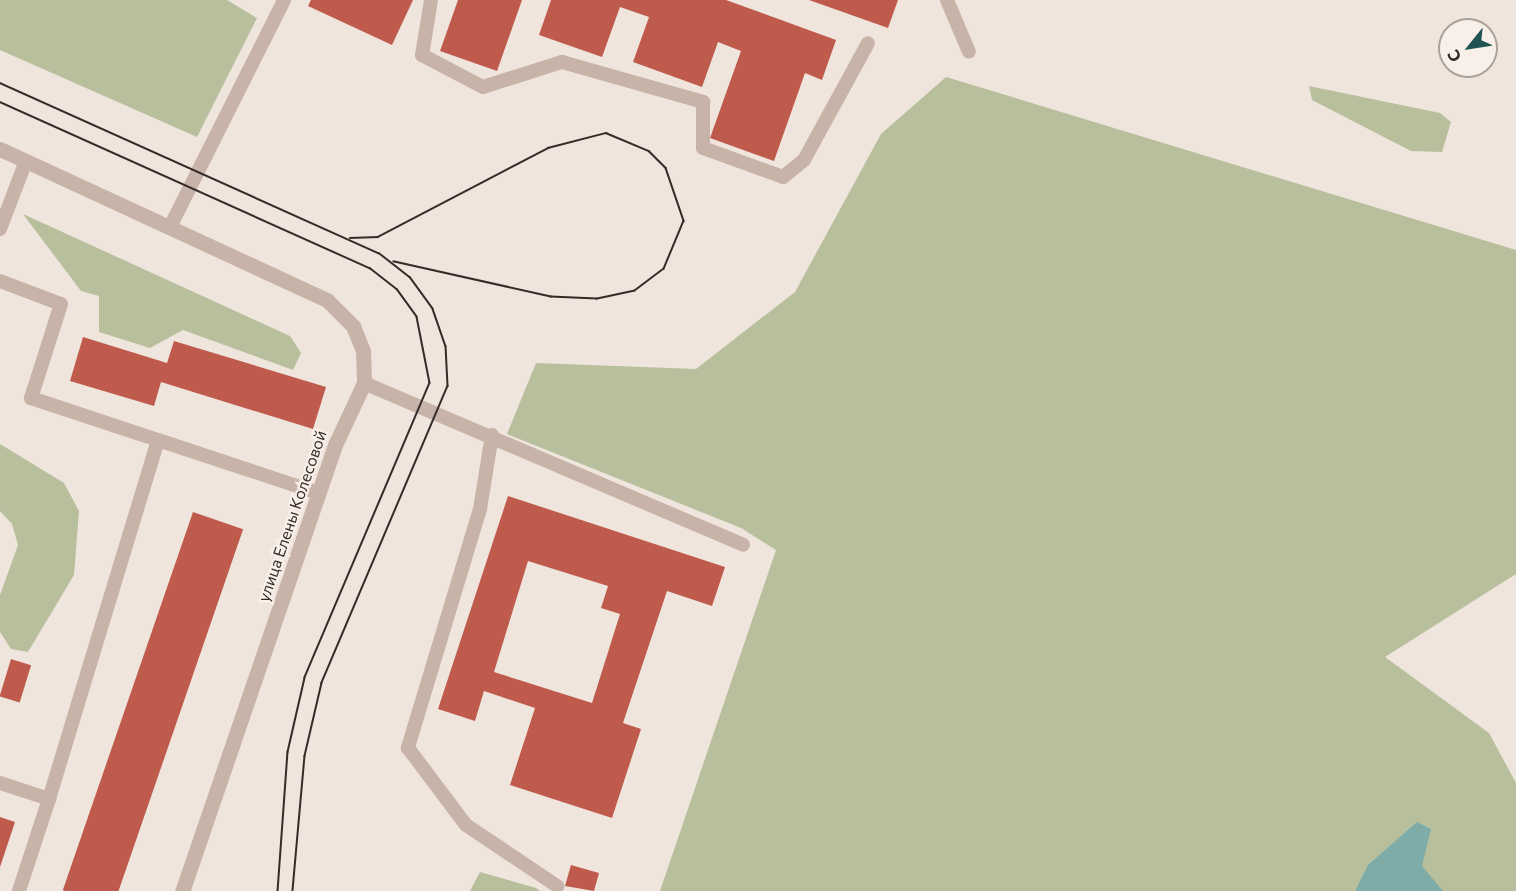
<!DOCTYPE html>
<meta charset="utf-8">
<style>
body{margin:0}
#map{position:relative;width:1516px;height:891px;overflow:hidden;background:#f0e5dc;font-family:Commissioner,sans-serif}
div>[style]{position:absolute}
.green>*{inset:0;background:#b7bf9d}
.water>*{inset:0;background:#7daca9}
.building>*{inset:0;background:#bf5b4c;transform-origin:0 0}
.service>*{height:14px;margin:-7px;padding:0 7px;transform-origin:7px;border-radius:7px;background:#c8b3a9}
.minor>*{height:15px;margin:-7.5px;padding:0 7.5px;transform-origin:7.5px;border-radius:7.5px;background:#c8b3a9}
.tram>*{height:1.5px;margin:-0.75px;padding:0 0.75px;transform-origin:0.75px;border-radius:0.75px;background:#352b28}
span{translate:-50% -50%;white-space:nowrap;text-align:center;line-height:1.15;-webkit-text-stroke:4.5px #f8efe8;paint-order:stroke}
.street-label{font-size:16px;color:#352b28}
.north{position:absolute;left:1438px;top:18px;width:60px;height:60px;box-sizing:border-box;background:#f8efe8;border:2px solid #aaa19b;border-radius:50%;rotate:240deg;font-size:16px;font-weight:700;line-height:24px;text-align:center;color:#352b28}
.north::after{content:'';display:block;margin:auto;width:21px;height:27px;background:#205452;clip-path:polygon(50% 0,100% 100%,50% 72%,0 100%)}
</style>
<div id="map">
<div class="green">
<i style="clip-path:polygon(0 0,227px 0,257px 18px,197px 137px,0 50px)"></i>
<i style="clip-path:polygon(946px 77px,1516px 250px,1516px 574px,1385px 657px,1489px 733px,1516px 783px,1516px 891px,660px 891px,776px 550px,741px 528px,507px 434px,536px 363px,696px 369px,795px 292px,881px 134px)"></i>
<i style="clip-path:polygon(1309px 86px,1440px 113px,1451px 122px,1442px 152px,1411px 151px,1312px 100px)"></i>
<i style="clip-path:polygon(23px 214px,290px 336px,301px 353px,293px 370px,183px 330px,150px 348px,99px 332px,99px 296px,81px 291px)"></i>
<i style="clip-path:polygon(0 444px,64px 483px,79px 511px,74px 575px,28px 652px,11px 649px,0 632px,0 595px,18px 545px,12px 524px,0 511px)"></i>
<i style="clip-path:polygon(480px 872px,536px 888px,540px 891px,470px 891px)"></i>
</div>
<div class="water">
<i style="clip-path:polygon(1417px 822px,1431px 829px,1422px 866px,1443px 891px,1355px 891px,1368px 865px)"></i>
</div>
<div class="building">
<i style="clip-path:polygon(311px 0,413px 0,392px 45px,308px 6px)"></i>
<i style="clip-path:polygon(458px 0,522px 0,497px 71px,440px 51px)"></i>
<i style="clip-path:polygon(551px 0,726px 0,836px 40px,822px 80px,805px 73px,774px 161px,710px 138px,741px 51px,718px 42px,702px 87px,633px 62px,649px 17px,620px 7px,602px 57px,539px 35px)"></i>
<i style="clip-path:polygon(809px 0,898px 0,888px 28px)"></i>
<i style="clip-path:polygon(83px 337px,167px 363px,174px 341px,326px 387px,313px 429px,161px 382px,154px 406px,70px 381px)"></i>
<i style="clip-path:polygon(evenodd,508px 496px,725px 567px,712px 606px,667px 591px,623px 723px,641px 729px,612px 818px,510px 785px,535px 708px,484px 691px,475px 721px,438px 709px,508px 496px,528px 561px,608px 586px,601px 608px,620px 614px,592px 703px,494px 672px,528px 561px)"></i>
<i style="left:193px;top:512px;width:53px;height:400px;rotate:19deg"></i>
<i style="left:11px;top:659px;width:21px;height:39px;rotate:17deg"></i>
<i style="clip-path:polygon(0 817px,15px 822px,0 867px)"></i>
<i style="clip-path:polygon(571px 865px,599px 873px,594px 891px,565px 886px)"></i>
</div>
<div class="service">
<i style="left:431px;top:0;width:56px;rotate:99.3deg"></i>
<i style="left:422px;top:55px;width:69px;rotate:27.7deg"></i>
<i style="left:483px;top:87px;width:83px;rotate:-17.6deg"></i>
<i style="left:562px;top:62px;width:147px;rotate:15.8deg"></i>
<i style="left:703px;top:102px;width:46px;rotate:90deg"></i>
<i style="left:703px;top:148px;width:85px;rotate:19.9deg"></i>
<i style="left:783px;top:177px;width:27px;rotate:-39deg"></i>
<i style="left:804px;top:160px;width:133px;rotate:-61.3deg"></i>
<i style="left:947px;top:0;width:56px;rotate:67.1deg"></i>
<i style="left:170px;top:227px;width:254px;rotate:-63.3deg"></i>
<i style="left:0;top:229px;width:73px;rotate:-69.1deg"></i>
<i style="left:0;top:281px;width:65px;rotate:20.7deg"></i>
<i style="left:61px;top:304px;width:99px;rotate:107.7deg"></i>
<i style="left:31px;top:398px;width:134px;rotate:18.3deg"></i>
<i style="left:364px;top:383px;width:412px;rotate:23.1deg"></i>
<i style="left:492px;top:435px;width:75px;rotate:99.2deg"></i>
<i style="left:480px;top:509px;width:250px;rotate:106.8deg"></i>
<i style="left:408px;top:748px;width:96px;rotate:53deg"></i>
<i style="left:466px;top:825px;width:110px;rotate:33.8deg"></i>
<i style="left:0;top:783px;width:52px;rotate:18.1deg"></i>
<i style="left:49px;top:799px;width:97px;rotate:108.1deg"></i>
<i style="left:49px;top:799px;width:375px;rotate:-73.1deg"></i>
<i style="left:158px;top:440px;width:169px;rotate:18.3deg"></i>
</div>
<div class="minor">
<i style="left:0;top:149px;width:360px;rotate:24.8deg"></i>
<i style="left:327px;top:300px;width:37px;rotate:45deg"></i>
<i style="left:353px;top:326px;width:27px;rotate:68deg"></i>
<i style="left:363px;top:351px;width:32px;rotate:88deg"></i>
<i style="left:364px;top:383px;width:68px;rotate:115.1deg"></i>
<i style="left:335px;top:445px;width:472px;rotate:108.9deg"></i>
</div>
<div class="tram">
<i style="left:0;top:83px;width:415px;rotate:24.2deg"></i>
<i style="left:379px;top:253px;width:39px;rotate:38deg"></i>
<i style="left:410px;top:277px;width:39px;rotate:54deg"></i>
<i style="left:433px;top:309px;width:39px;rotate:71deg"></i>
<i style="left:446px;top:346px;width:40px;rotate:87.1deg"></i>
<i style="left:448px;top:386px;width:323px;rotate:113deg"></i>
<i style="left:322px;top:683px;width:75px;rotate:103.1deg"></i>
<i style="left:305px;top:756px;width:136px;rotate:95.1deg"></i>
<i style="left:0;top:102px;width:406px;rotate:24.2deg"></i>
<i style="left:370px;top:268px;width:34px;rotate:38deg"></i>
<i style="left:397px;top:289px;width:34px;rotate:54deg"></i>
<i style="left:417px;top:317px;width:67px;rotate:78.9deg"></i>
<i style="left:430px;top:383px;width:320px;rotate:113deg"></i>
<i style="left:305px;top:678px;width:76px;rotate:102.9deg"></i>
<i style="left:288px;top:752px;width:139px;rotate:94.1deg"></i>
<i style="left:350px;top:238px;width:28px;rotate:-2deg"></i>
<i style="left:378px;top:237px;width:192px;rotate:-27.6deg"></i>
<i style="left:548px;top:148px;width:60px;rotate:-14.5deg"></i>
<i style="left:606px;top:133px;width:47px;rotate:22.7deg"></i>
<i style="left:649px;top:151px;width:24px;rotate:45deg"></i>
<i style="left:666px;top:168px;width:56px;rotate:71.2deg"></i>
<i style="left:684px;top:221px;width:52px;rotate:112.6deg"></i>
<i style="left:664px;top:269px;width:36px;rotate:143deg"></i>
<i style="left:635px;top:291px;width:39px;rotate:168deg"></i>
<i style="left:597px;top:299px;width:46px;rotate:-177.5deg"></i>
<i style="left:551px;top:297px;width:161px;rotate:-167.4deg"></i>
</div>
<div class="street-label">
<span style="left:292px;top:516px;rotate:-71deg">улица Елены Колесовой</span>
</div>
<div class="north">С</div>
</div>
